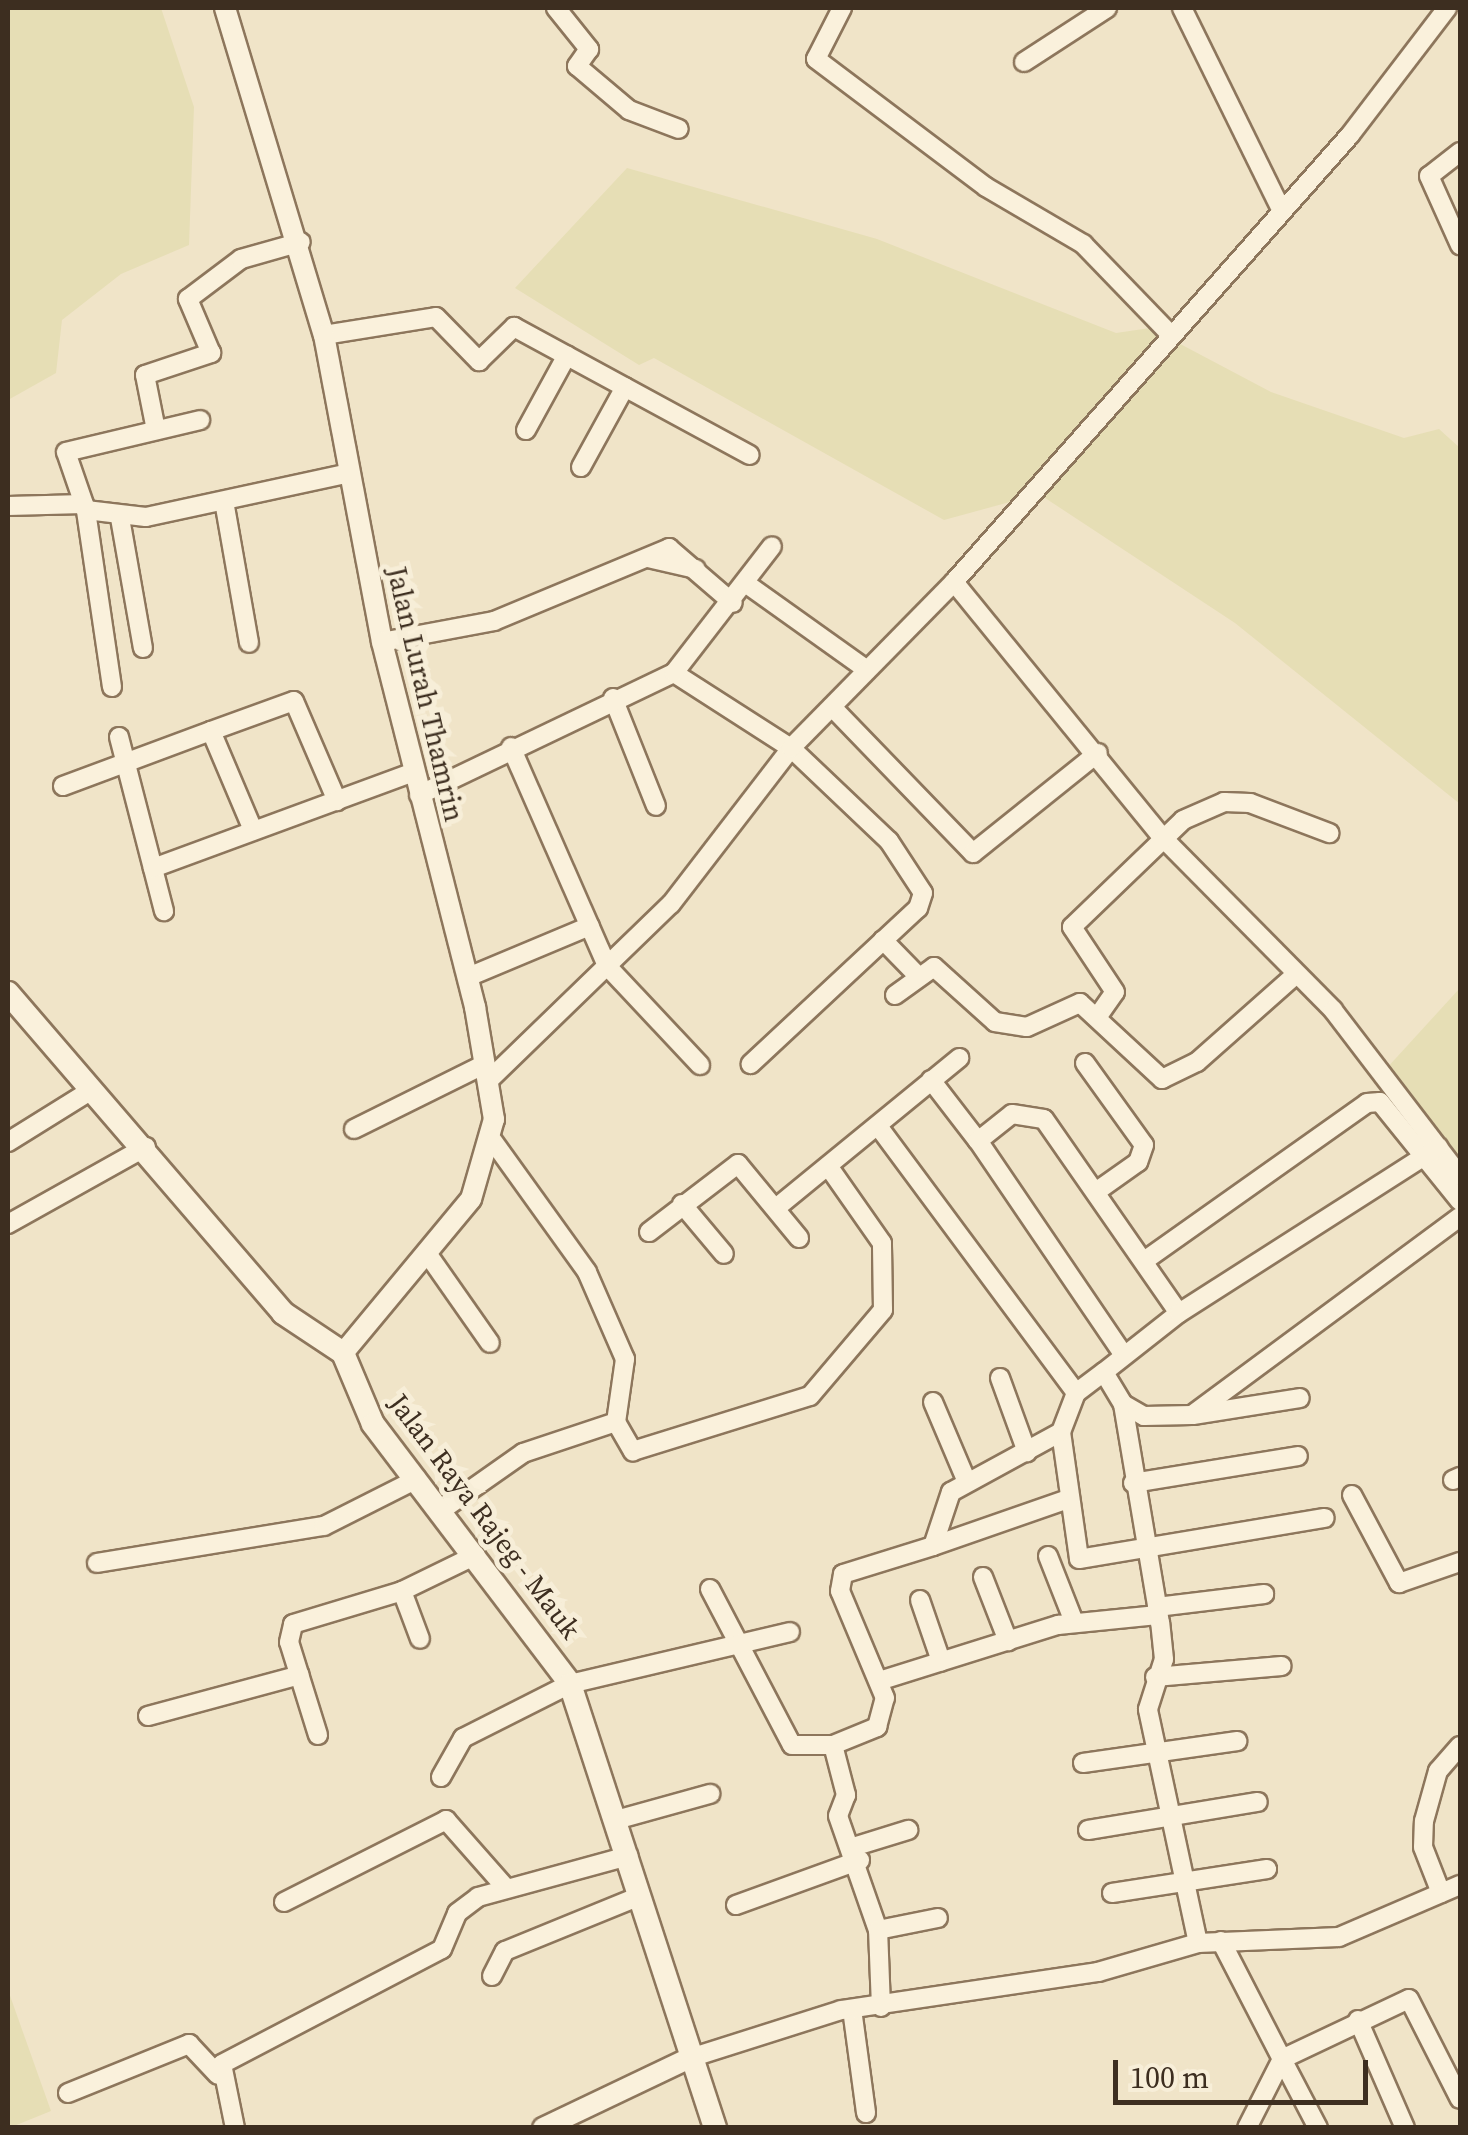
<!DOCTYPE html>
<style>
body{margin:0}
#map{position:relative;width:1468px;height:2135px;overflow:hidden;background:#f0e4c8;font-family:"Source Serif 4",serif}
div>[style]{position:absolute}
.farmland>*{inset:0;background:#e6deb5}
.roads{filter:drop-shadow(2px 0 #8d765c) drop-shadow(-2px 0 #8d765c) drop-shadow(0 2px #8d765c) drop-shadow(0 -2px #8d765c)}
.minor>*{height:18px;margin:-9px;padding:0 9px;transform-origin:9px;border-radius:9px;background:#faf1dc}
.tertiary>*{height:20px;margin:-10px;padding:0 10px;transform-origin:10px;border-radius:10px;background:#faf1dc}
.secondary>*{height:22px;margin:-11px;padding:0 11px;transform-origin:11px;border-radius:11px;background:#faf1dc}
span{translate:-50% -50%;white-space:nowrap;text-align:center;line-height:1.15;-webkit-text-stroke:10px #f7eed8;paint-order:stroke}
.street-label{font-size:28px;color:#3d2e20}
.frame{position:absolute;inset:0;border:10px solid #3d2e20;pointer-events:none}
.scale{position:absolute;left:1113px;top:2060px;width:255px;height:45px;box-sizing:border-box;border:5px solid #3d2e20;border-top:0;padding-left:12px;font-size:30px;line-height:35px;white-space:nowrap;color:#3d2e20;-webkit-text-stroke:8px #f7eed8;paint-order:stroke}
</style>
<div id="map">
<div class="farmland">
<i style="clip-path:polygon(8px 8px,161px 8px,194px 107px,189px 245px,121px 274px,62px 320px,56px 373px,8px 400px)"></i>
<i style="clip-path:polygon(627px 168px,877px 239px,1116px 333px,1150px 328px,1271px 392px,1404px 438px,1439px 429px,1460px 448px,1460px 804px,1235px 623px,1039px 494px,944px 520px,654px 358px,639px 365px,515px 288px)"></i>
<i style="clip-path:polygon(1460px 988px,1460px 1182px,1375px 1081px)"></i>
<i style="clip-path:polygon(8px 1990px,51px 2111px,9px 2128px,8px 2127px)"></i>
</div>
<div class="roads">
<div class="minor">
<i style="left:556px;top:8px;width:53px;rotate:51.2deg"></i>
<i style="left:589px;top:49px;width:21px;rotate:125deg"></i>
<i style="left:577px;top:66px;width:68px;rotate:40.2deg"></i>
<i style="left:629px;top:110px;width:53px;rotate:20.8deg"></i>
<i style="left:842px;top:8px;width:57px;rotate:117deg"></i>
<i style="left:816px;top:59px;width:213px;rotate:37deg"></i>
<i style="left:986px;top:187px;width:113px;rotate:30.4deg"></i>
<i style="left:1083px;top:244px;width:127px;rotate:46deg"></i>
<i style="left:1182px;top:8px;width:220px;rotate:63.8deg"></i>
<i style="left:1024px;top:62px;width:99px;rotate:-33deg"></i>
<i style="left:1460px;top:152px;width:39px;rotate:142deg"></i>
<i style="left:1429px;top:176px;width:76px;rotate:65.8deg"></i>
<i style="left:324px;top:335px;width:113px;rotate:-9.1deg"></i>
<i style="left:436px;top:317px;width:62px;rotate:45.7deg"></i>
<i style="left:479px;top:361px;width:49px;rotate:-44.2deg"></i>
<i style="left:514px;top:327px;width:268px;rotate:28.5deg"></i>
<i style="left:156px;top:430px;width:56px;rotate:-101.3deg"></i>
<i style="left:145px;top:375px;width:70px;rotate:-18.4deg"></i>
<i style="left:211px;top:353px;width:59px;rotate:-113.1deg"></i>
<i style="left:188px;top:299px;width:66px;rotate:-37deg"></i>
<i style="left:241px;top:259px;width:62px;rotate:-15.8deg"></i>
<i style="left:526px;top:430px;width:85px;rotate:-61.3deg"></i>
<i style="left:581px;top:467px;width:91px;rotate:-61.2deg"></i>
<i style="left:224px;top:501px;width:144px;rotate:80deg"></i>
<i style="left:8px;top:506px;width:76px;rotate:-1.5deg"></i>
<i style="left:86px;top:510px;width:60px;rotate:6.7deg"></i>
<i style="left:146px;top:517px;width:209px;rotate:-12.2deg"></i>
<i style="left:120px;top:518px;width:132px;rotate:80deg"></i>
<i style="left:648px;top:558px;width:49px;rotate:12.9deg"></i>
<i style="left:954px;top:582px;width:330px;rotate:50.8deg"></i>
<i style="left:1163px;top:838px;width:242px;rotate:45.3deg"></i>
<i style="left:1333px;top:1010px;width:209px;rotate:52.6deg"></i>
<i style="left:748px;top:585px;width:146px;rotate:35.5deg"></i>
<i style="left:382px;top:642px;width:114px;rotate:-10.6deg"></i>
<i style="left:494px;top:621px;width:190px;rotate:-22.6deg"></i>
<i style="left:669px;top:548px;width:84px;rotate:40.7deg"></i>
<i style="left:674px;top:673px;width:139px;rotate:32.7deg"></i>
<i style="left:791px;top:748px;width:135px;rotate:43.5deg"></i>
<i style="left:889px;top:841px;width:62px;rotate:56.8deg"></i>
<i style="left:923px;top:893px;width:16px;rotate:108deg"></i>
<i style="left:918px;top:908px;width:229px;rotate:137deg"></i>
<i style="left:112px;top:687px;width:179px;rotate:-98.4deg"></i>
<i style="left:86px;top:510px;width:61px;rotate:-109deg"></i>
<i style="left:66px;top:452px;width:138px;rotate:-13.4deg"></i>
<i style="left:613px;top:698px;width:116px;rotate:68.3deg"></i>
<i style="left:832px;top:707px;width:203px;rotate:46deg"></i>
<i style="left:973px;top:853px;width:160px;rotate:-38.7deg"></i>
<i style="left:211px;top:731px;width:88px;rotate:-19.9deg"></i>
<i style="left:294px;top:701px;width:109px;rotate:66.7deg"></i>
<i style="left:119px;top:737px;width:180px;rotate:75.5deg"></i>
<i style="left:511px;top:747px;width:239px;rotate:66.3deg"></i>
<i style="left:607px;top:966px;width:136px;rotate:46.8deg"></i>
<i style="left:63px;top:786px;width:158px;rotate:-20.4deg"></i>
<i style="left:211px;top:731px;width:108px;rotate:67deg"></i>
<i style="left:419px;top:795px;width:283px;rotate:-25.6deg"></i>
<i style="left:674px;top:673px;width:160px;rotate:-52.3deg"></i>
<i style="left:153px;top:868px;width:278px;rotate:-20.2deg"></i>
<i style="left:883px;top:940px;width:50px;rotate:45.8deg"></i>
<i style="left:468px;top:977px;width:132px;rotate:-22.7deg"></i>
<i style="left:895px;top:995px;width:48px;rotate:-35.7deg"></i>
<i style="left:934px;top:967px;width:82px;rotate:42deg"></i>
<i style="left:995px;top:1022px;width:32px;rotate:9deg"></i>
<i style="left:1027px;top:1027px;width:58px;rotate:-24.4deg"></i>
<i style="left:1080px;top:1003px;width:112px;rotate:42.8deg"></i>
<i style="left:1162px;top:1079px;width:39px;rotate:-26deg"></i>
<i style="left:1197px;top:1062px;width:127px;rotate:-41.5deg"></i>
<i style="left:1098px;top:1016px;width:29px;rotate:-55deg"></i>
<i style="left:1115px;top:992px;width:78px;rotate:-123.5deg"></i>
<i style="left:1072px;top:927px;width:154px;rotate:-43.9deg"></i>
<i style="left:1183px;top:820px;width:45px;rotate:-23.7deg"></i>
<i style="left:1224px;top:802px;width:26px;rotate:2deg"></i>
<i style="left:1250px;top:803px;width:85px;rotate:20.8deg"></i>
<i style="left:1085px;top:1063px;width:101px;rotate:54.3deg"></i>
<i style="left:1144px;top:1145px;width:18px;rotate:109deg"></i>
<i style="left:1138px;top:1162px;width:50px;rotate:144.7deg"></i>
<i style="left:931px;top:1080px;width:77px;rotate:52.4deg"></i>
<i style="left:487px;top:1082px;width:256px;rotate:-44.1deg"></i>
<i style="left:671px;top:904px;width:197px;rotate:-52.4deg"></i>
<i style="left:791px;top:748px;width:233px;rotate:-45.5deg"></i>
<i style="left:954px;top:582px;width:597px;rotate:-48.46deg"></i>
<i style="left:1350px;top:135px;width:160px;rotate:-52.6deg"></i>
<i style="left:878px;top:1126px;width:332px;rotate:53.4deg"></i>
<i style="left:1076px;top:1393px;width:35px;rotate:-37deg"></i>
<i style="left:354px;top:1129px;width:146px;rotate:-26.4deg"></i>
<i style="left:493px;top:1141px;width:161px;rotate:54.3deg"></i>
<i style="left:587px;top:1272px;width:95px;rotate:66.4deg"></i>
<i style="left:625px;top:1359px;width:64px;rotate:98.1deg"></i>
<i style="left:616px;top:1422px;width:34px;rotate:60deg"></i>
<i style="left:633px;top:1451px;width:185px;rotate:-17.3deg"></i>
<i style="left:810px;top:1396px;width:113px;rotate:-49.7deg"></i>
<i style="left:883px;top:1310px;width:67px;rotate:-90.9deg"></i>
<i style="left:882px;top:1243px;width:94px;rotate:-125deg"></i>
<i style="left:8px;top:1142px;width:97px;rotate:-31.9deg"></i>
<i style="left:682px;top:1204px;width:65px;rotate:50deg"></i>
<i style="left:776px;top:1208px;width:237px;rotate:-39.3deg"></i>
<i style="left:8px;top:1224px;width:158px;rotate:-29.2deg"></i>
<i style="left:649px;top:1232px;width:112px;rotate:-37.4deg"></i>
<i style="left:738px;top:1164px;width:96px;rotate:50.5deg"></i>
<i style="left:429px;top:1256px;width:106px;rotate:55deg"></i>
<i style="left:1144px;top:1261px;width:273px;rotate:-35.3deg"></i>
<i style="left:1367px;top:1103px;width:13px;rotate:-4deg"></i>
<i style="left:1380px;top:1102px;width:127px;rotate:51.1deg"></i>
<i style="left:1123px;top:1354px;width:258px;rotate:-124.2deg"></i>
<i style="left:978px;top:1141px;width:43px;rotate:-38.5deg"></i>
<i style="left:1012px;top:1114px;width:32px;rotate:9deg"></i>
<i style="left:1044px;top:1119px;width:236px;rotate:55.2deg"></i>
<i style="left:1000px;top:1378px;width:79px;rotate:70deg"></i>
<i style="left:933px;top:1402px;width:87px;rotate:67deg"></i>
<i style="left:1123px;top:1404px;width:24px;rotate:30deg"></i>
<i style="left:1144px;top:1416px;width:48px;rotate:-1.2deg"></i>
<i style="left:1192px;top:1415px;width:333px;rotate:-36.5deg"></i>
<i style="left:1193px;top:1415px;width:108px;rotate:-9deg"></i>
<i style="left:1061px;top:1432px;width:128px;rotate:81.9deg"></i>
<i style="left:1079px;top:1559px;width:249px;rotate:-9.5deg"></i>
<i style="left:1453px;top:1480px;width:8px;rotate:-23deg"></i>
<i style="left:1133px;top:1483px;width:167px;rotate:-9.3deg"></i>
<i style="left:1352px;top:1495px;width:100px;rotate:61.9deg"></i>
<i style="left:1399px;top:1583px;width:65px;rotate:-19deg"></i>
<i style="left:442px;top:1510px;width:99px;rotate:-35.1deg"></i>
<i style="left:523px;top:1453px;width:98px;rotate:-18.4deg"></i>
<i style="left:933px;top:1546px;width:140px;rotate:-19.2deg"></i>
<i style="left:1048px;top:1556px;width:71px;rotate:68.5deg"></i>
<i style="left:97px;top:1563px;width:230px;rotate:-9.3deg"></i>
<i style="left:324px;top:1526px;width:104px;rotate:-26.8deg"></i>
<i style="left:983px;top:1577px;width:69px;rotate:68.7deg"></i>
<i style="left:710px;top:1589px;width:176px;rotate:62.3deg"></i>
<i style="left:792px;top:1745px;width:41px"></i>
<i style="left:833px;top:1745px;width:48px;rotate:-22.2deg"></i>
<i style="left:877px;top:1727px;width:30px;rotate:-75deg"></i>
<i style="left:885px;top:1698px;width:116px;rotate:-112.8deg"></i>
<i style="left:840px;top:1591px;width:17px;rotate:-80deg"></i>
<i style="left:843px;top:1574px;width:94px;rotate:-17.3deg"></i>
<i style="left:933px;top:1546px;width:57px;rotate:-71.6deg"></i>
<i style="left:951px;top:1492px;width:125px;rotate:-28.6deg"></i>
<i style="left:1061px;top:1432px;width:42px;rotate:-69deg"></i>
<i style="left:402px;top:1591px;width:51px;rotate:69.4deg"></i>
<i style="left:920px;top:1600px;width:65px;rotate:71deg"></i>
<i style="left:1157px;top:1607px;width:108px;rotate:-6.9deg"></i>
<i style="left:1155px;top:1677px;width:127px;rotate:-5deg"></i>
<i style="left:879px;top:1681px;width:188px;rotate:-17.4deg"></i>
<i style="left:1058px;top:1625px;width:100px;rotate:-5.7deg"></i>
<i style="left:148px;top:1716px;width:157px;rotate:-15.1deg"></i>
<i style="left:318px;top:1735px;width:97px;rotate:-107.3deg"></i>
<i style="left:289px;top:1642px;width:18px;rotate:-77deg"></i>
<i style="left:293px;top:1624px;width:114px;rotate:-16.8deg"></i>
<i style="left:402px;top:1591px;width:82px;rotate:-25.9deg"></i>
<i style="left:833px;top:1745px;width:52px;rotate:75.4deg"></i>
<i style="left:846px;top:1795px;width:22px;rotate:111deg"></i>
<i style="left:838px;top:1816px;width:121px;rotate:70.7deg"></i>
<i style="left:1083px;top:1763px;width:156px;rotate:-8.1deg"></i>
<i style="left:441px;top:1777px;width:45px;rotate:-60.6deg"></i>
<i style="left:463px;top:1738px;width:120px;rotate:-26.8deg"></i>
<i style="left:570px;top:1684px;width:226px;rotate:-13.3deg"></i>
<i style="left:616px;top:1820px;width:98px;rotate:-15.5deg"></i>
<i style="left:1088px;top:1830px;width:172px;rotate:-9.4deg"></i>
<i style="left:853px;top:1847px;width:58px;rotate:-17.2deg"></i>
<i style="left:1112px;top:1893px;width:157px;rotate:-8.8deg"></i>
<i style="left:1441px;top:1893px;width:49px;rotate:-111.4deg"></i>
<i style="left:1423px;top:1847px;width:26px;rotate:-88deg"></i>
<i style="left:1424px;top:1821px;width:52px;rotate:-74.4deg"></i>
<i style="left:1438px;top:1771px;width:33px;rotate:-49deg"></i>
<i style="left:284px;top:1902px;width:182px;rotate:-26.8deg"></i>
<i style="left:446px;top:1820px;width:91px;rotate:48.6deg"></i>
<i style="left:736px;top:1905px;width:132px;rotate:-19.9deg"></i>
<i style="left:1221px;top:1941px;width:133px;rotate:62.7deg"></i>
<i style="left:1282px;top:2059px;width:77px;rotate:116.9deg"></i>
<i style="left:1198px;top:1943px;width:239px;rotate:-102.1deg"></i>
<i style="left:1148px;top:1709px;width:52px;rotate:-72.3deg"></i>
<i style="left:1164px;top:1659px;width:36px;rotate:-96deg"></i>
<i style="left:1160px;top:1623px;width:222px;rotate:-99.6deg"></i>
<i style="left:1123px;top:1404px;width:37px;rotate:-121deg"></i>
<i style="left:1104px;top:1372px;width:95px;rotate:-38.2deg"></i>
<i style="left:1179px;top:1313px;width:308px;rotate:-32.6deg"></i>
<i style="left:492px;top:1976px;width:28px;rotate:-63deg"></i>
<i style="left:505px;top:1951px;width:146px;rotate:-22.2deg"></i>
<i style="left:881px;top:2007px;width:77px;rotate:-92.2deg"></i>
<i style="left:878px;top:1930px;width:61px;rotate:-11.3deg"></i>
<i style="left:852px;top:2009px;width:105px;rotate:82.3deg"></i>
<i style="left:1358px;top:2020px;width:118px;rotate:66.5deg"></i>
<i style="left:690px;top:2058px;width:158px;rotate:-17.6deg"></i>
<i style="left:841px;top:2010px;width:260px;rotate:-8.4deg"></i>
<i style="left:1098px;top:1972px;width:104px;rotate:-16.2deg"></i>
<i style="left:1198px;top:1943px;width:141px;rotate:-2.4deg"></i>
<i style="left:1339px;top:1937px;width:132px;rotate:-23.3deg"></i>
<i style="left:68px;top:2093px;width:131px;rotate:-22deg"></i>
<i style="left:189px;top:2044px;width:42px;rotate:46.9deg"></i>
<i style="left:235px;top:2128px;width:65px;rotate:-101.5deg"></i>
<i style="left:222px;top:2064px;width:248px;rotate:-27.6deg"></i>
<i style="left:442px;top:1949px;width:39px;rotate:-67deg"></i>
<i style="left:457px;top:1913px;width:26px;rotate:-37deg"></i>
<i style="left:478px;top:1897px;width:156px;rotate:-15.3deg"></i>
<i style="left:1318px;top:2128px;width:78px;rotate:-117.6deg"></i>
<i style="left:1282px;top:2059px;width:140px;rotate:-25.3deg"></i>
<i style="left:1409px;top:1999px;width:112px;rotate:63deg"></i>
</div>
<div class="tertiary">
<i style="left:225px;top:8px;width:342px;rotate:73.2deg"></i>
<i style="left:324px;top:335px;width:312px;rotate:79.3deg"></i>
<i style="left:382px;top:642px;width:377px;rotate:75.7deg"></i>
<i style="left:475px;top:1007px;width:114px;rotate:80.4deg"></i>
<i style="left:494px;top:1119px;width:83px;rotate:106deg"></i>
<i style="left:471px;top:1199px;width:200px;rotate:129.7deg"></i>
<i style="left:543px;top:2128px;width:163px;rotate:-25.5deg"></i>
</div>
<div class="secondary">
<i style="left:8px;top:993px;width:422px;rotate:49.3deg"></i>
<i style="left:283px;top:1313px;width:72px;rotate:33.7deg"></i>
<i style="left:343px;top:1353px;width:77px;rotate:67.1deg"></i>
<i style="left:373px;top:1424px;width:326px;rotate:52.8deg"></i>
<i style="left:570px;top:1684px;width:467px;rotate:71.9deg"></i>
</div>
</div>
<div class="street-label">
<span style="left:426px;top:694px;rotate:77deg">Jalan Lurah Thamrin</span>
<span style="left:485px;top:1516px;rotate:53deg">Jalan Raya Rajeg - Mauk</span>
</div>
<div class="frame"></div>
<div class="scale">100 m</div>
</div>
